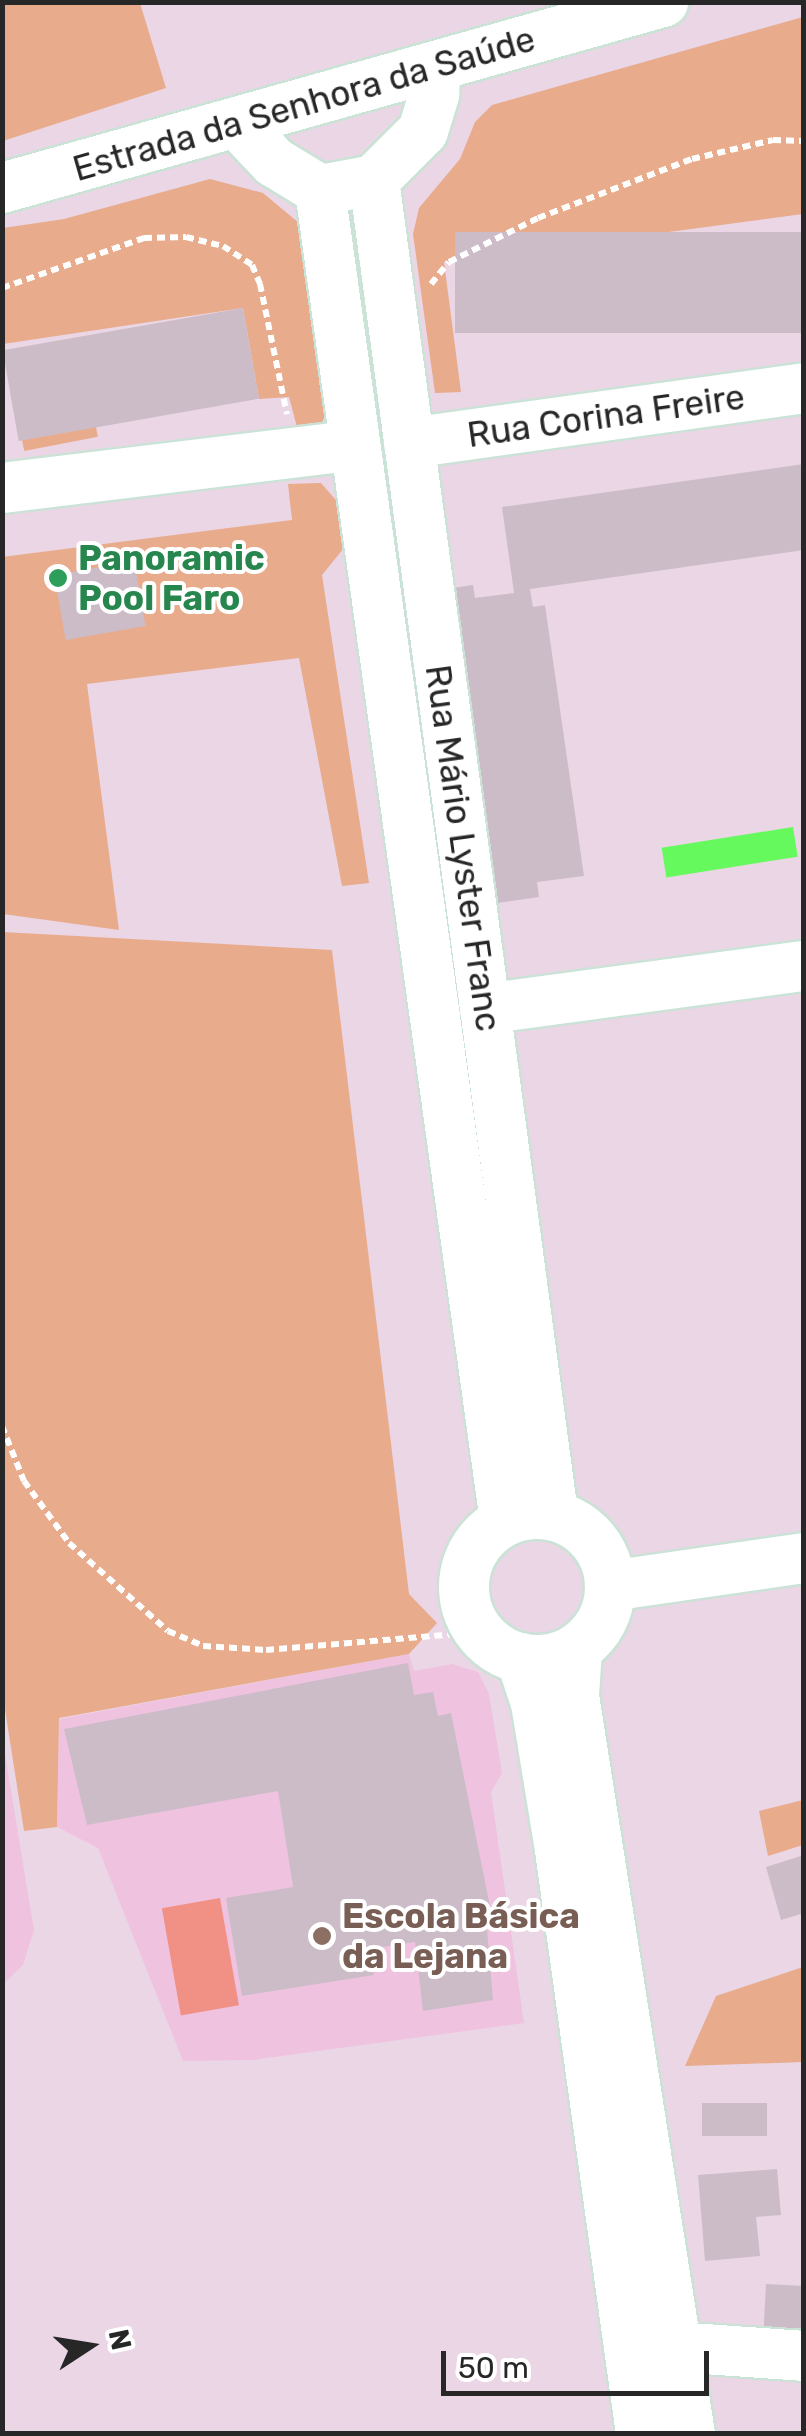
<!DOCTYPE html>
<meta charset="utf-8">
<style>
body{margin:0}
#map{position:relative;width:806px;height:2436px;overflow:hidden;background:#ebd6e6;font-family:Rubik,sans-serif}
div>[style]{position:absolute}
.education>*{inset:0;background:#efc3e0}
.green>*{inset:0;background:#e8ab8c;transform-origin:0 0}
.pitch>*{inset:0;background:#f19186;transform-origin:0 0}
.water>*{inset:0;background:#66f95d;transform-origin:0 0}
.building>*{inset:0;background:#ccbcc8;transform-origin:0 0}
.path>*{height:6px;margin-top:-3px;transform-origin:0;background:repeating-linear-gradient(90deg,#fff 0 8px,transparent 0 13px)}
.roads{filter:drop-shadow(2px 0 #cbe2d6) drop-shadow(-2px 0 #cbe2d6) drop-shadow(0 2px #cbe2d6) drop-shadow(0 -2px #cbe2d6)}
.minor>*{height:50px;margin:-25px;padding:0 25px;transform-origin:25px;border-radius:25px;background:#fff}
.minor>.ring{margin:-25px;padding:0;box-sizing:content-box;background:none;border:50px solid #fff;border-radius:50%}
.dots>*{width:28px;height:28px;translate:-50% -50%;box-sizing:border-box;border:5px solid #fff;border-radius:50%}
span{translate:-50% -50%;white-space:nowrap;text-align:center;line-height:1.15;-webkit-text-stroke:8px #fff;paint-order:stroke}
.street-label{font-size:35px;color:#272727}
.leisure-label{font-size:35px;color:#27864d;font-weight:700}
.left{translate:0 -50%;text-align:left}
.education-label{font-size:35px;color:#785e54;font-weight:700}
.frame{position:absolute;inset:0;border:5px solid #272727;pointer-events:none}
.north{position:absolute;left:40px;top:2296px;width:100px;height:100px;-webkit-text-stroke:8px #fff;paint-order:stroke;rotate:78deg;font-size:28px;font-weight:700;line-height:40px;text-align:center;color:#272727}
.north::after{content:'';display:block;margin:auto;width:35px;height:45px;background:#272727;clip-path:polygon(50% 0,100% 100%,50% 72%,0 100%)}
.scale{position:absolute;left:441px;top:2351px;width:268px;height:45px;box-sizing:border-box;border:5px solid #272727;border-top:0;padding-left:12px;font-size:30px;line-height:35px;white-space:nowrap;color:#272727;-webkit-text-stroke:8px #fff;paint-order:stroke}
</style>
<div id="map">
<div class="education">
<i style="clip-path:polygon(409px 1654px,414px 1671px,452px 1664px,478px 1672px,489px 1694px,502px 1773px,491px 1792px,524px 2023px,253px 2060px,183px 2061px,98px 1848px,57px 1827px,59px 1719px)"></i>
<i style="clip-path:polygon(2px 1736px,34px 1930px,23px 1965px,3px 1984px)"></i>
</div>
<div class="green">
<i style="clip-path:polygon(3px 2px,140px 3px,166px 88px,3px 141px)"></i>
<i style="clip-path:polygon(803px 17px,803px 214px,444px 262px,461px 392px,435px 393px,413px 234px,419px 208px,460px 159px,475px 122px,492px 105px)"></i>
<i style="clip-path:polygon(210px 179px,263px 193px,299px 223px,311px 245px,327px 412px,322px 422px,311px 428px,298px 431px,289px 397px,259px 399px,243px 308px,3px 344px,3px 228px,64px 219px)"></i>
<i style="left:95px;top:422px;width:15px;height:75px;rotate:79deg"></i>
<i style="clip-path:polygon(321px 483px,348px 514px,348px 543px,322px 575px,369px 883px,342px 886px,299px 658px,87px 684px,119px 930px,3px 914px,2px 557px,292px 520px,288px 484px)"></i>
<i style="clip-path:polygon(3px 932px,332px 950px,409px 1594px,437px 1623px,409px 1654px,59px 1718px,57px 1827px,24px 1831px,2px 1690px)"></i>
<i style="clip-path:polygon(803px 1800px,803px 1845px,768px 1856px,759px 1811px)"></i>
<i style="clip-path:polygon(803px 1967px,803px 2062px,685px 2066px,716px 1996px)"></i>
</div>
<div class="pitch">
<i style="left:220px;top:1898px;width:109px;height:59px;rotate:80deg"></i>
</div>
<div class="water">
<i style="left:793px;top:827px;width:30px;height:133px;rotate:81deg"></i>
</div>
<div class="building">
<i style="left:804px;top:232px;width:101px;height:349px;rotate:90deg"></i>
<i style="left:243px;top:308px;width:92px;height:244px;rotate:80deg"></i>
<i style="clip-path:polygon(804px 464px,804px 550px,530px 589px,533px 607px,545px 605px,584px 876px,537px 882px,539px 897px,483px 905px,438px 590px,473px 585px,475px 598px,514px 593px,502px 507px)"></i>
<i style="left:134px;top:561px;width:66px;height:81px;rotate:80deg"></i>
<i style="clip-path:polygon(408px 1663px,414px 1695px,433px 1692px,438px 1716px,451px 1713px,494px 1926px,487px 1929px,493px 2000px,423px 2011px,415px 1942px,369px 1949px,374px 1975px,242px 1996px,226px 1898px,293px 1887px,278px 1791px,87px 1825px,64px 1729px)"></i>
<i style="clip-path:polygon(804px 1855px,804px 1913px,781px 1920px,766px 1867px)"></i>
<i style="left:702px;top:2103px;width:65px;height:33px"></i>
<i style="clip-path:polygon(777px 2169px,781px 2215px,756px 2217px,760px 2256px,705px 2261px,698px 2175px)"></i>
<i style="left:766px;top:2284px;width:38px;height:50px;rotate:3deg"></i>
</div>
<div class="path">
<i style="left:431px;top:284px;width:28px;rotate:-51deg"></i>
<i style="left:449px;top:262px;width:99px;rotate:-26.3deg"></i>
<i style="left:538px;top:218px;width:165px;rotate:-21deg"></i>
<i style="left:692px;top:159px;width:83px;rotate:-13.2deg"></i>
<i style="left:773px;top:140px;width:31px;rotate:2deg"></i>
<i style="left:2px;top:288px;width:151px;rotate:-19.4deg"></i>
<i style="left:144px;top:238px;width:42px;rotate:-1.4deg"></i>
<i style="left:186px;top:237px;width:38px;rotate:14deg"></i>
<i style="left:223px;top:246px;width:35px;rotate:33deg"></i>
<i style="left:252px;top:265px;width:21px;rotate:67deg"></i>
<i style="left:260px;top:284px;width:133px;rotate:78.3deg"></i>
<i style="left:2px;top:1426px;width:59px;rotate:68.2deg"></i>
<i style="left:24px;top:1481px;width:77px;rotate:54deg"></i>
<i style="left:69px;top:1543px;width:132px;rotate:41.6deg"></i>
<i style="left:168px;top:1631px;width:38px;rotate:23deg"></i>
<i style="left:203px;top:1646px;width:63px;rotate:3.6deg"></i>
<i style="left:266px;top:1650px;width:215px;rotate:-4.8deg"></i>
</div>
<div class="roads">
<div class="minor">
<i style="left:239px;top:125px;width:51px;rotate:46.6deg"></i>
<i style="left:274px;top:162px;width:54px;rotate:31.3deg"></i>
<i style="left:320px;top:190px;width:55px;rotate:-10.5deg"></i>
<i style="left:374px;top:180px;width:69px;rotate:-45deg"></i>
<i style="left:423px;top:131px;width:39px;rotate:-73deg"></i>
<i style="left:434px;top:94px;width:27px;rotate:-86deg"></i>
<i style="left:374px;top:180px;width:1347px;rotate:82.36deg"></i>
<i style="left:2px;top:188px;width:687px;rotate:-15.72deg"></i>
<i style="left:320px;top:190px;width:1344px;rotate:82.09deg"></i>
<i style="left:409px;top:443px;width:399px;rotate:-7.9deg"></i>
<i style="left:2px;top:488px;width:356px;rotate:-6.9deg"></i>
<i style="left:485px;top:1009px;width:322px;rotate:-7.7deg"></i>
<i class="ring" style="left:464px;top:1514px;width:96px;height:96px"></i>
<i style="left:610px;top:1586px;width:196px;rotate:-8.2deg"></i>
<i style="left:577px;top:1649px;width:47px;rotate:93.7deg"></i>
<i style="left:574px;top:1696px;width:747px;rotate:81.07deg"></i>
<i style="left:521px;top:1658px;width:47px;rotate:71.6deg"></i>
<i style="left:536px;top:1703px;width:149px;rotate:80.7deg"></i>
<i style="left:560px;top:1850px;width:590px;rotate:82.1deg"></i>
<i style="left:676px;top:2347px;width:128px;rotate:4deg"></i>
</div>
</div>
<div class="dots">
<i style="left:58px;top:578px;background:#2e9e5b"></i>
<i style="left:322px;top:1936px;background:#8d6e63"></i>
</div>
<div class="street-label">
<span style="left:304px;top:104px;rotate:-16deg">Estrada da Senhora da Saúde</span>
<span style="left:606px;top:416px;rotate:-8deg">Rua Corina Freire</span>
<span style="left:463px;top:848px;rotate:82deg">Rua Mário Lyster Franc</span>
</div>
<div class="leisure-label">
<span class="left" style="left:78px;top:578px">Panoramic<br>Pool Faro</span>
</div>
<div class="education-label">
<span class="left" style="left:342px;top:1936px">Escola Básica<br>da Lejana</span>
</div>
<div class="frame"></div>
<div class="north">N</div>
<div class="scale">50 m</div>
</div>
